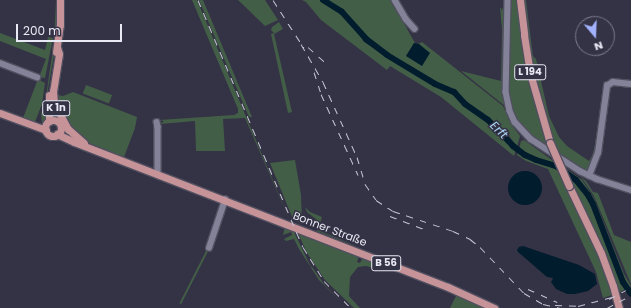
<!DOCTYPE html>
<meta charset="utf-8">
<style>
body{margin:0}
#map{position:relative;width:631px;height:308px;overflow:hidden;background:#343245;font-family:Poppins,sans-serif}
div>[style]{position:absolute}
.green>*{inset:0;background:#435e47;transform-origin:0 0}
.water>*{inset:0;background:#011c2d}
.round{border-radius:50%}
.river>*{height:6px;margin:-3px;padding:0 3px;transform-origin:3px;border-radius:3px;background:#011c2d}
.roads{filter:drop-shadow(1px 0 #515060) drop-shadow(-1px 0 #515060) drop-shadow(0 1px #515060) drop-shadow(0 -1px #515060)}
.minor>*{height:5.5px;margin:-2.75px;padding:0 2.75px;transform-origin:2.75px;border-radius:2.75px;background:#838298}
.major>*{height:7px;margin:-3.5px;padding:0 3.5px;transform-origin:3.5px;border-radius:3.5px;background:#c69399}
.major>.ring{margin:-3.5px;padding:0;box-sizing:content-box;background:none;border:7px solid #c69399;border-radius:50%}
.rail>*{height:1px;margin-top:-0.5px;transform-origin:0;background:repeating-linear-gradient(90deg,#c5c5d2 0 7px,transparent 0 14px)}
.bridges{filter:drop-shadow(1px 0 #515060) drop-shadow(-1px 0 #515060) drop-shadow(0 1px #515060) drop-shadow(0 -1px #515060)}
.major-bridge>*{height:7px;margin:-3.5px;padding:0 3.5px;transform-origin:3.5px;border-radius:3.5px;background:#c69399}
span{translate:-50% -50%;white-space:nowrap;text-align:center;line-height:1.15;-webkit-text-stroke:3px #343245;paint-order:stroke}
.shield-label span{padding:1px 3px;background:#343245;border:1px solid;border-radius:3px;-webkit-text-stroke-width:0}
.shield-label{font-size:10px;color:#e9e9f5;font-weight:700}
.street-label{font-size:11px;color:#e9e9f5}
.water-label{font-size:12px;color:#acd9f9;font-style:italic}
.north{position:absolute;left:575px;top:16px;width:40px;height:40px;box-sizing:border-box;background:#343245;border:1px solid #7c7b8b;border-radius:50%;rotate:161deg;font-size:11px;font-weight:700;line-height:16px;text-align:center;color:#e9e9f5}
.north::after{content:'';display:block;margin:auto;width:14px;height:18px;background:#a2b2fd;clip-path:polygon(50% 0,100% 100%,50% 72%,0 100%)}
.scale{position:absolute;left:16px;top:24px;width:106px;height:18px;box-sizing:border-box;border:2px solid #e9e9f5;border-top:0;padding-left:5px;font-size:12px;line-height:14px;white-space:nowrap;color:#e9e9f5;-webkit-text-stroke:3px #343245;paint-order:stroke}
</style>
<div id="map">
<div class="green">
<i style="clip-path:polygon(56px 0,58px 0,55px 50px,48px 89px,46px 122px,42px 124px,41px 114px,45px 103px,54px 42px)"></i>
<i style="clip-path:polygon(192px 0,197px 0,290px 221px,245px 118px,223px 119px,225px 151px,196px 151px,195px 121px,160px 124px,164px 121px,159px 120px,234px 115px,238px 113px,238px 109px)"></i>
<i style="clip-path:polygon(199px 0,203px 0,252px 117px,249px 117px)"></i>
<i style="clip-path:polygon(238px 0,265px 0,278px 20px,265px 26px)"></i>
<i style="clip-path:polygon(302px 0,320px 0,336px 8px,352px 24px,364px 42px,427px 81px,454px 94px,462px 105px,492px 125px,516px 150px,514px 156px,441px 97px,390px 66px,387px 70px,321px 20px,306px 2px)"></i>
<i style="clip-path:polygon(326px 0,391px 0,415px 43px,406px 56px,418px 44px,422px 42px,503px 106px,511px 124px,520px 136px,517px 147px,510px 137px,492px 120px,470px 106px,456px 92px,427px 78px,371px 43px,350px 17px)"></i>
<i style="clip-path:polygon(510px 0,517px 0,525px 66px,547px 146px,545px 147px,533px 138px,516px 121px,509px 102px,508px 75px)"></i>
<i style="clip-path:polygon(523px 0,526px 0,533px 56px,536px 59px,549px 116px,559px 137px,567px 146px,589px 161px,592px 156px,596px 141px,597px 141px,596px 153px,588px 171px,581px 170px,560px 157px,555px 148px,533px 74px,528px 45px)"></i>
<i style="clip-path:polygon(500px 8px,501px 8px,501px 12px,502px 8px,506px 12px,505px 106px,461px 71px,501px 81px,502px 29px)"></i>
<i style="clip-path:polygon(279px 22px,283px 29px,274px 34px,292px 112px,288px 113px,271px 34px,274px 33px,271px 30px,272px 27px)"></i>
<i style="clip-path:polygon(0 33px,45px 50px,48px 37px,53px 38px,45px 78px,39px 77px,46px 59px,0 41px)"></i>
<i style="clip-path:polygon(38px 79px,45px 83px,42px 104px,35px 122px,23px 118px)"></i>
<i style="left:86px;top:85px;width:28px;height:9px;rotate:21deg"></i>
<i style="clip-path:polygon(73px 92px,137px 117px,135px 128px,124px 157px,86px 142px,73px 132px,58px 108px,57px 95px,63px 96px)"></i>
<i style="clip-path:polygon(524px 140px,552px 160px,554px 164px,534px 159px,519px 149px,521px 141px)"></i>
<i style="clip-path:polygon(518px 151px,533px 161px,556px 168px,594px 245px,612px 295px,603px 298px,596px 272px,548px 169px,526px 161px,517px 155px)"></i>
<i style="clip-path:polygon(295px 160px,301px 195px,302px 224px,293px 219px,270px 163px)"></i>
<i style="clip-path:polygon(565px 168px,582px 180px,594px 198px,624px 274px,631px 286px,628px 288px,590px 195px,580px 182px,568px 174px)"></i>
<i style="clip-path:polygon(569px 177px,578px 183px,590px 200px,625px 289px,622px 291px,619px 292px,599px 242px)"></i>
<i style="clip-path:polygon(581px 177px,586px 181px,593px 192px,598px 193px,614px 235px,631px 242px,631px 284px,594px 196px)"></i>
<i style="clip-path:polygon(305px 207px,310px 212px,322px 217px,318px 230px,359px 247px,317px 231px,318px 225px,317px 220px,307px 212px)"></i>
<i style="clip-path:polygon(285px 227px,293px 230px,311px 267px,312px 267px,322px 281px,323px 283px,342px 303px,319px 280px,299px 249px,294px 239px,286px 241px,284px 239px,292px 235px,291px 232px,283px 235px)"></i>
<i style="clip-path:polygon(297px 231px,359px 256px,357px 262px,360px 263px,363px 257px,380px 264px,378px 269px,366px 266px,358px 267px,350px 277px,349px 296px,360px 308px,354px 308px,325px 280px,307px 253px)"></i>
<i style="left:208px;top:247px;width:2px;height:63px;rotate:27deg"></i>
<i style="clip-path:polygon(457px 294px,487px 308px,450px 308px)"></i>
</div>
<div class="water">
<i style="clip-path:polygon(414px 43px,419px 44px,430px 53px,422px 66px,406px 56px)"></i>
<i class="round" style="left:508px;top:171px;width:34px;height:34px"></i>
<i style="clip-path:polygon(523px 246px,579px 265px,595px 274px,597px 284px,588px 291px,575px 294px,567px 294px,556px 289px,551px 282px,553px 278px,547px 277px,518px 252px,517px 250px,519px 247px)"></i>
</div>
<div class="river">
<i style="left:323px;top:0;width:22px;rotate:32deg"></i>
<i style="left:342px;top:12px;width:36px;rotate:48deg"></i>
<i style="left:366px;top:39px;width:26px;rotate:37deg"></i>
<i style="left:387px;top:55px;width:56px;rotate:31.1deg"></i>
<i style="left:435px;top:84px;width:21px;rotate:23deg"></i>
<i style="left:454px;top:92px;width:16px;rotate:47deg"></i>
<i style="left:465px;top:104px;width:28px;rotate:35deg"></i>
<i style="left:488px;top:120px;width:36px;rotate:46deg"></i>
<i style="left:513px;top:146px;width:15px;rotate:37deg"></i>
<i style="left:525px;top:155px;width:12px;rotate:24deg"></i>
<i style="left:536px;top:160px;width:21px;rotate:17deg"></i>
<i style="left:556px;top:166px;width:24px;rotate:35deg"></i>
<i style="left:576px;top:180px;width:19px;rotate:51deg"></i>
<i style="left:588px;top:195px;width:10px;rotate:61deg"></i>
<i style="left:593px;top:204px;width:84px;rotate:69deg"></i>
<i style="left:623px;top:282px;width:14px;rotate:56deg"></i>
</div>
<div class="roads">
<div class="minor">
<i style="left:395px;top:0;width:22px;rotate:60deg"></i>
<i style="left:406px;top:19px;width:13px;rotate:48deg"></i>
<i style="left:508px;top:0;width:92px;rotate:91.2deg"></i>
<i style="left:506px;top:92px;width:19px;rotate:78deg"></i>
<i style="left:510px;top:111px;width:12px;rotate:66deg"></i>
<i style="left:515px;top:122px;width:23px;rotate:47deg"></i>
<i style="left:531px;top:139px;width:59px;rotate:33.1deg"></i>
<i style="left:580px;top:171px;width:19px;rotate:25deg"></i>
<i style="left:597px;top:179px;width:36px;rotate:18deg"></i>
<i style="left:0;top:63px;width:40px;rotate:21deg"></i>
<i style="left:157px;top:122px;width:5px;rotate:79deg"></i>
<i style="left:158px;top:127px;width:47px;rotate:90deg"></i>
<i style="left:589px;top:176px;width:25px;rotate:-69deg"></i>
<i style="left:598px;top:153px;width:68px;rotate:-82.3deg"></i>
<i style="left:607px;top:86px;width:7px;rotate:-34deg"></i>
<i style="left:613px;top:82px;width:18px;rotate:6deg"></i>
<i style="left:209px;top:248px;width:51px;rotate:-71.6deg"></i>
</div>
<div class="major">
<i style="left:520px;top:0;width:35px;rotate:83deg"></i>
<i style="left:524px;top:35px;width:38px;rotate:81deg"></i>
<i style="left:530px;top:73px;width:73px;rotate:74.1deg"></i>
<i style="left:57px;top:47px;width:7px;rotate:74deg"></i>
<i style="left:59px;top:54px;width:37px;rotate:99deg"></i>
<i style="left:53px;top:91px;width:12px;rotate:85deg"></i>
<i style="left:54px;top:103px;width:30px;rotate:62deg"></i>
<i style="left:68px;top:129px;width:21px;rotate:41deg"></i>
<i style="left:56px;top:52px;width:27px;rotate:-82deg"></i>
<i style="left:60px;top:25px;width:25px;rotate:-90deg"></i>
<i style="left:0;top:113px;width:49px;rotate:20.3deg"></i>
<i class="ring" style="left:45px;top:120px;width:9px;height:9px"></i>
<i style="left:49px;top:121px;width:26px;rotate:-90deg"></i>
<i style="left:57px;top:134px;width:19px;rotate:25deg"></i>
<i style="left:74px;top:142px;width:401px;rotate:21.2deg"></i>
<i style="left:448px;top:287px;width:51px;rotate:24.5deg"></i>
<i style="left:569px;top:186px;width:74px;rotate:64.5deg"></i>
<i style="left:601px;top:253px;width:35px;rotate:70deg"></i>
<i style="left:613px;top:286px;width:23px;rotate:75deg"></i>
</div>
</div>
<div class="rail">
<i style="left:198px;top:0;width:268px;rotate:67deg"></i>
<i style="left:303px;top:247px;width:40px;rotate:58deg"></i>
<i style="left:324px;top:281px;width:38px;rotate:45deg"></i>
<i style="left:273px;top:0;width:57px;rotate:57.1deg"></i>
<i style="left:301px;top:44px;width:44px;rotate:59.9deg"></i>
<i style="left:323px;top:82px;width:82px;rotate:65.6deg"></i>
<i style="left:357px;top:157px;width:28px;rotate:73deg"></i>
<i style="left:365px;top:184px;width:19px;rotate:55deg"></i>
<i style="left:376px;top:200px;width:20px;rotate:33deg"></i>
<i style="left:393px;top:211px;width:63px;rotate:18.4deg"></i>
<i style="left:453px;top:231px;width:19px;rotate:25deg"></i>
<i style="left:470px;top:239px;width:13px;rotate:39deg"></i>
<i style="left:480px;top:247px;width:64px;rotate:46.3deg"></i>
<i style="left:524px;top:293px;width:22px;rotate:30deg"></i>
<i style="left:543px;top:304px;width:17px;rotate:13deg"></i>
<i style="left:308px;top:47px;width:25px;rotate:42deg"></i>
<i style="left:314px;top:72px;width:23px;rotate:72deg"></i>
<i style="left:321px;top:94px;width:89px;rotate:65.4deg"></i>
<i style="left:390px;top:216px;width:39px;rotate:21deg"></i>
<i style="left:528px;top:289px;width:32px;rotate:24deg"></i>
<i style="left:609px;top:299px;width:19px;rotate:-28deg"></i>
<i style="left:555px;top:305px;width:23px;rotate:2deg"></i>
<i style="left:578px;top:306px;width:35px;rotate:-15deg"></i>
<i style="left:607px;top:308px;width:27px;rotate:-28deg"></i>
</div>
<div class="bridges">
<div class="major-bridge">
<i style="left:550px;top:143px;width:47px;rotate:66.2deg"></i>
</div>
</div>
<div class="shield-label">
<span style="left:530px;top:72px">L 194</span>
<span style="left:56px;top:108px">K 1n</span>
<span style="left:386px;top:263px">B 56</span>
</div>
<div class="street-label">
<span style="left:330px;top:229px;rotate:21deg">Bonner Straße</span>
</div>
<div class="water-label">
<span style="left:499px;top:130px;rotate:44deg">Erft</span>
</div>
<div class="north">N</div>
<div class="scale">200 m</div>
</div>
